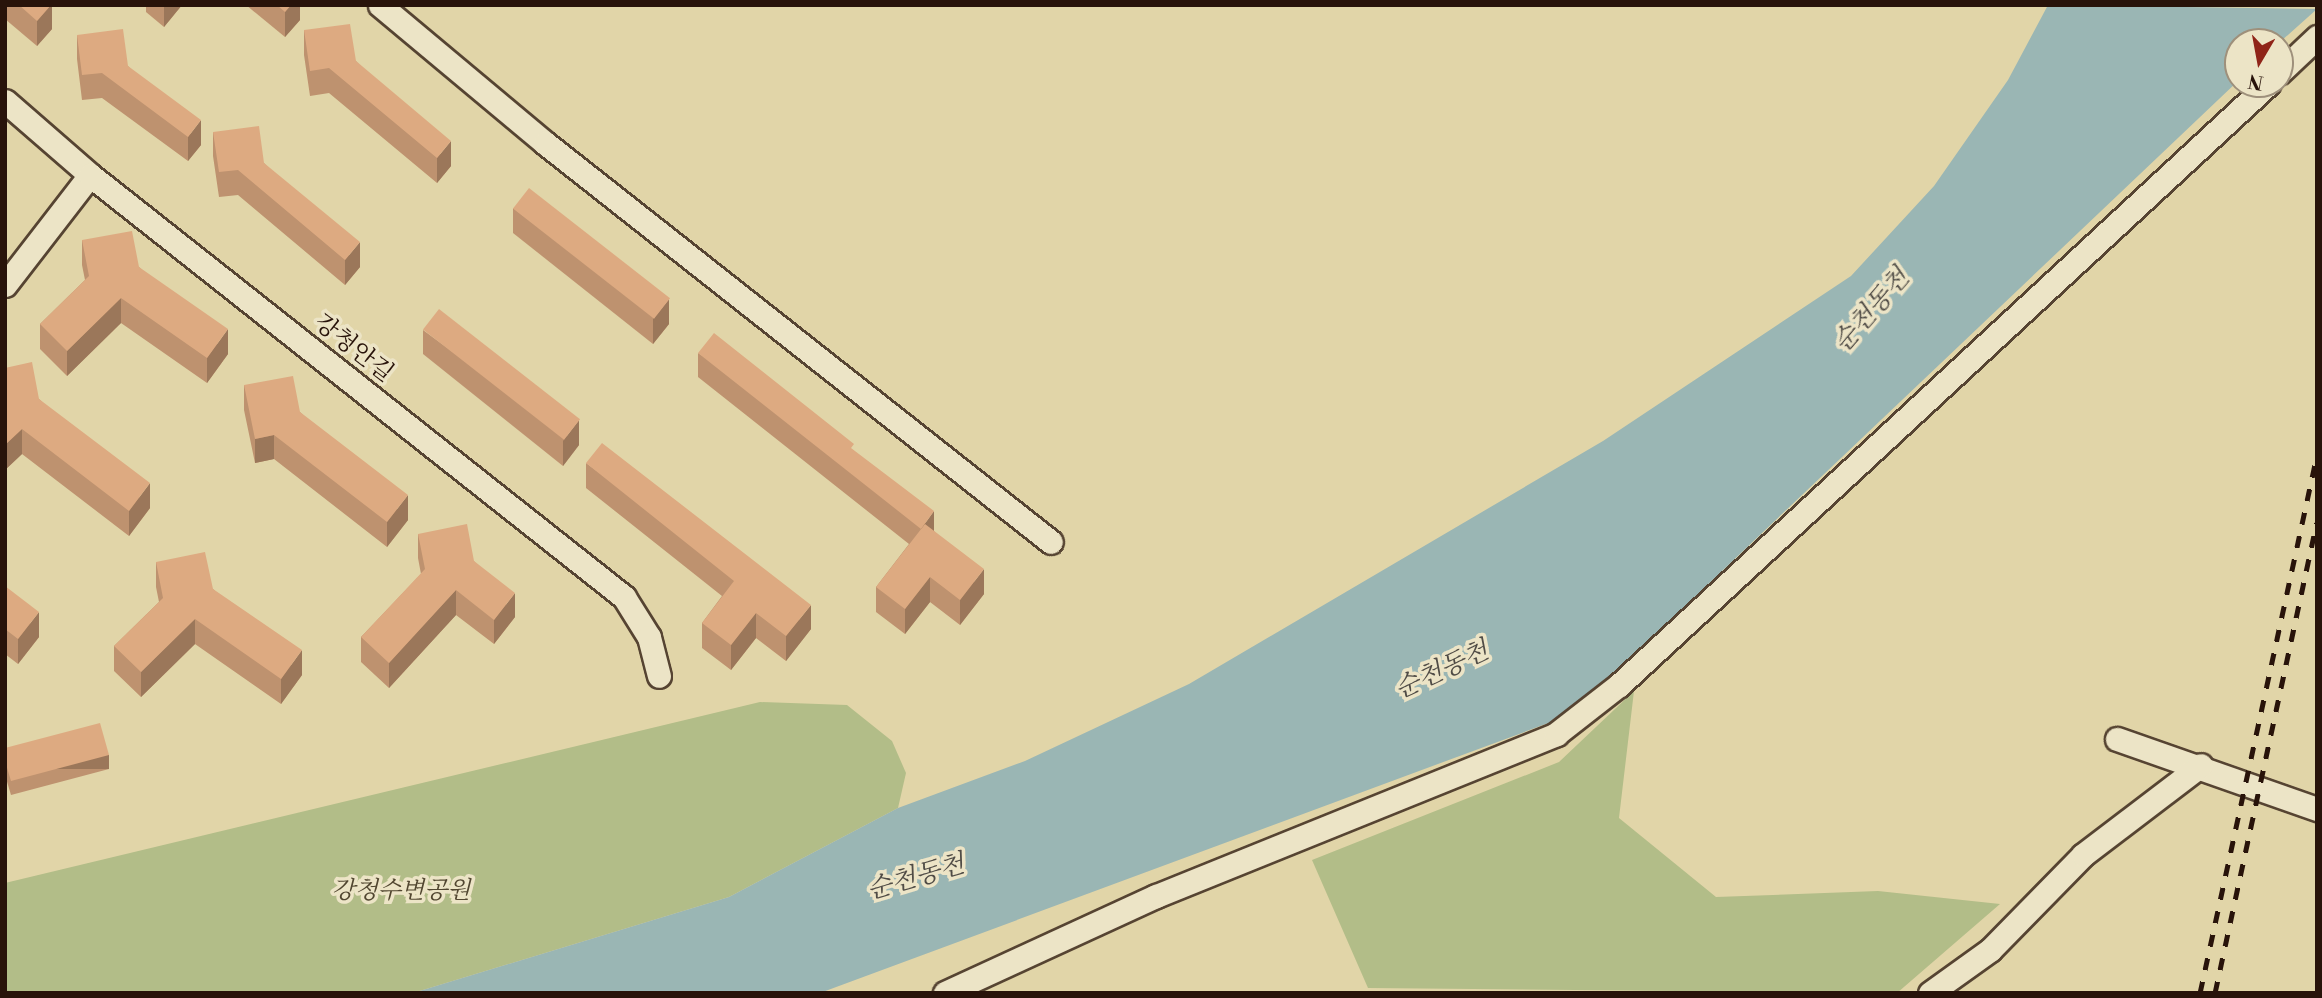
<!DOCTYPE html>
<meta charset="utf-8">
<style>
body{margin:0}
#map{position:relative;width:2322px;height:998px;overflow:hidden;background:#e1d5a8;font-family:"Libre Bodoni","Noto Serif KR",serif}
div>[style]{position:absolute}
.green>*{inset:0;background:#b2bd88}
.water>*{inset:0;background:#9ab6b4}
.roads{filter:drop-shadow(2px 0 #564432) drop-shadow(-2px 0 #564432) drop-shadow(0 2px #564432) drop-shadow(0 -2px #564432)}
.minor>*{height:23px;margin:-11.5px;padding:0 11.5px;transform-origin:11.5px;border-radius:11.5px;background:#ece4c6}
.rail>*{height:5px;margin-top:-2.5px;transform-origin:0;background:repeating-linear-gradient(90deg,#28130a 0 12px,transparent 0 24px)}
.wall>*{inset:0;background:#be926f}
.shaded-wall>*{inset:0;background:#9b775a;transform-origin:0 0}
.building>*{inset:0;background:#ddaa81;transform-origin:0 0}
span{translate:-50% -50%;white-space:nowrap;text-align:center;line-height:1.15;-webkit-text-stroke:7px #ece4c6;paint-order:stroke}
.street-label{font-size:24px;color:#28130a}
.park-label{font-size:24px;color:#514630;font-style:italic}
.water-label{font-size:26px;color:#504c46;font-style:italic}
.frame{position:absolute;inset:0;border:7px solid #28130a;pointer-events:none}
.north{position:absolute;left:2224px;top:28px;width:70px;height:70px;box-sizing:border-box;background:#ece4c6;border:2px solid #9e907b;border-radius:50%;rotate:190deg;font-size:19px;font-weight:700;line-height:28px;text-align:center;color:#28130a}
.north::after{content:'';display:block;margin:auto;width:24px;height:32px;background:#8f2418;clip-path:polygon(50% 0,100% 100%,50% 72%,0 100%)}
</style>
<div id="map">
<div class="green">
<i style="clip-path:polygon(1634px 691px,1619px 818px,1716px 897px,1878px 891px,2000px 904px,1897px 993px,1368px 988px,1312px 860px,1559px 762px)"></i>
<i style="clip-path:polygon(760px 702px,847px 705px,892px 741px,906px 773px,898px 808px,729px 897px,413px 993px,5px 993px,5px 883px)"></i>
</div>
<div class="water">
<i style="clip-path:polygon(2048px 5px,2317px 9px,2280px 42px,2238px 42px,2238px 81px,1624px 664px,1554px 721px,820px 993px,413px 993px,729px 897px,898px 808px,1025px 761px,1189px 684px,1603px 441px,1851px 276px,1934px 186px,2008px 80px)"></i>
</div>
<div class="roads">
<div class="minor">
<i style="left:380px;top:5px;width:215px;rotate:39.9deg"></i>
<i style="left:545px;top:143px;width:644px;rotate:38.26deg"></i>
<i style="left:2280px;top:72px;width:51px;rotate:-43.4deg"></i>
<i style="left:5px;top:101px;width:113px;rotate:41deg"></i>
<i style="left:5px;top:285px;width:139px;rotate:-52.3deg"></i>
<i style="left:90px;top:175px;width:681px;rotate:38.32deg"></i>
<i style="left:624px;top:597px;width:47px;rotate:58deg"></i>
<i style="left:649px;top:637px;width:40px;rotate:75.6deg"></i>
<i style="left:2117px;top:739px;width:212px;rotate:19.3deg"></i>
<i style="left:945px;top:993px;width:232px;rotate:-24.7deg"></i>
<i style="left:1156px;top:896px;width:432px;rotate:-22deg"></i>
<i style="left:1556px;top:734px;width:80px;rotate:-37.9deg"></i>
<i style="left:1619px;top:685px;width:885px;rotate:-42.8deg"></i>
<i style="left:1930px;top:993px;width:74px;rotate:-35.6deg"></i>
<i style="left:1990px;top:950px;width:133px;rotate:-45.6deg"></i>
<i style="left:2083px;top:855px;width:148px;rotate:-37.3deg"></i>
</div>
</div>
<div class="rail">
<i style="left:2200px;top:993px;width:551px;rotate:-77.73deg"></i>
<i style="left:2215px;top:993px;width:481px;rotate:-77.8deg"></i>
</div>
<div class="wall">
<i style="clip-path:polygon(5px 5px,52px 5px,52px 29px,37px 46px,5px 19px)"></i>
<i style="clip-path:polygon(146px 5px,182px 5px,164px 27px,146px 12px)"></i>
<i style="clip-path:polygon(246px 5px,300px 5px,300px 20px,285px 37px)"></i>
<i style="clip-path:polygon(304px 30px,356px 61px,451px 166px,437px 183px,329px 93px,310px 96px,304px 55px)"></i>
<i style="clip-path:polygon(77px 35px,128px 66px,201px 145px,188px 161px,102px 98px,82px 100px,77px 59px)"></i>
<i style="clip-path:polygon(213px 132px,264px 163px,360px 267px,345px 285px,238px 195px,219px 197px,213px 156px)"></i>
<i style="clip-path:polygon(513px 208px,669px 324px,653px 344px,513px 233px)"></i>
<i style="clip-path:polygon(82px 240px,139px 267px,228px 354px,207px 383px,121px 323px,67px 376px,40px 349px,40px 324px,85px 280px,82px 265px)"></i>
<i style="clip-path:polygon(423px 330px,579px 445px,563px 466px,423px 354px)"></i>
<i style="clip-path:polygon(698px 353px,854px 451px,934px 531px,984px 594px,960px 625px,930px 602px,905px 634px,876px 612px,876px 587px,909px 544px,698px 377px)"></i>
<i style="clip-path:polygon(5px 368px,39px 399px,150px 508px,129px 536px,22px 454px,5px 470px)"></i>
<i style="clip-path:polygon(244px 385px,300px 412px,408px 520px,387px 547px,274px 459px,255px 463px,244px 410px)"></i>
<i style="clip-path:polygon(586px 463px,811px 629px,786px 661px,756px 638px,731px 670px,702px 648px,702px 623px,722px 596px,586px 488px)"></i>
<i style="clip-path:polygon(418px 534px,474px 561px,515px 617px,494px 644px,456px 615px,389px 688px,361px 662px,361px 637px,421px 574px,418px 558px)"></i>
<i style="clip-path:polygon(156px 562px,213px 589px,302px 675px,281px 704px,195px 644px,141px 697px,114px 671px,114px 646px,159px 602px,156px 587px)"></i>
<i style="clip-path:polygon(5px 586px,39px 637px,18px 664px,5px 654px)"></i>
<i style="clip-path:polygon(5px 748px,109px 769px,11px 795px,5px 775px)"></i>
</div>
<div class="shaded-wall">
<i style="clip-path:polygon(51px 5px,52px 5px,52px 29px,37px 46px,37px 21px)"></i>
<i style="clip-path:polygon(164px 5px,182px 5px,164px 27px)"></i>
<i style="clip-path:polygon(291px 5px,300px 5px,300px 20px,285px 37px,285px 12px)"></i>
<i style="clip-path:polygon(201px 120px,201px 145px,188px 161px,188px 137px)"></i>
<i style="clip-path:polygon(451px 141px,451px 166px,437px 183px,437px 158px)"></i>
<i style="clip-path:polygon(360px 242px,360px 267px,345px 285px,345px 260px)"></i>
<i style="clip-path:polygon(121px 298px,121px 323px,67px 376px,67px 351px)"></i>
<i style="clip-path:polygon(669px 299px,669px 324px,653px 344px,653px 319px)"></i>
<i style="clip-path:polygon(228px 329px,228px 354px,207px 383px,207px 358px)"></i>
<i style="clip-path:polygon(579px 420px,579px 445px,563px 466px,563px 441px)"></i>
<i style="clip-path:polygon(22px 429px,22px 454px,5px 470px,5px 445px)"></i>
<i style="clip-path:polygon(274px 435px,274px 459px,255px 463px,255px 439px)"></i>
<i style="clip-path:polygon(150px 483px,150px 508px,129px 536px,129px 511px)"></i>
<i style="clip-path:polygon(408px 495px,408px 520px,387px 547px,387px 522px)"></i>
<i style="clip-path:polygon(934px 511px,934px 536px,921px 529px)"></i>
<i style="clip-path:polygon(984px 569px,984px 594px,960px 625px,960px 600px)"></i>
<i style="clip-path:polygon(930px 577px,930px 602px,905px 634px,905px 609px)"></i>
<i style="clip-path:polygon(456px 590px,456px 615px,389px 688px,389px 663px)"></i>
<i style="clip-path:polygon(515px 593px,515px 617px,494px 644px,494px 620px)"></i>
<i style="clip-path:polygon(811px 605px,811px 629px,786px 661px,786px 636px)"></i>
<i style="clip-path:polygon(39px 612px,39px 637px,18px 664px,18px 639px)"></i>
<i style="clip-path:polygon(756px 613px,756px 638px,731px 670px,731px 645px)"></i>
<i style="clip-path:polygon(195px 619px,195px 644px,141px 697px,141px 672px)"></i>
<i style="clip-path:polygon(302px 650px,302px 675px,281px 704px,281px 679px)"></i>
<i style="left:109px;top:755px;width:14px;height:101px;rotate:90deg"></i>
</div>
<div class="building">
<i style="clip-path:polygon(19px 5px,51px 5px,37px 21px)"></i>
<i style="clip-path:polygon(277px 5px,291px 5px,285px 12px)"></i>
<i style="clip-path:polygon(350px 24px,356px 61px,451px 141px,437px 158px,329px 68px,310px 71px,304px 30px)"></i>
<i style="clip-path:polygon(123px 29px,128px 66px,201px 120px,188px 137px,102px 73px,82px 75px,77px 35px)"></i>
<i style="clip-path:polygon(259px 126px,264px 163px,360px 242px,345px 260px,238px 170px,219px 172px,213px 132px)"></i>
<i style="left:529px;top:188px;width:179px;height:26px;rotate:38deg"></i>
<i style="clip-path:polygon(132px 231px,139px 267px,228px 329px,207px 358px,121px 298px,67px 351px,40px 324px,89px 276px,82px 240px)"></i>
<i style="left:439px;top:309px;width:179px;height:26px;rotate:38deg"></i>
<i style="clip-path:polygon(714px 333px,854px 444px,851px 448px,934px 511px,921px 529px,698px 353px)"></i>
<i style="clip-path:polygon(32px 362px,39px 399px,150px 483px,129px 511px,22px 429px,5px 445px,5px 368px)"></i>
<i style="clip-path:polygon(293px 376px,300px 412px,408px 495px,387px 522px,274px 435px,255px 439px,244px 385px)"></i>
<i style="clip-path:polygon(602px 443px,811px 605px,786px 636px,756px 613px,731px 645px,702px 623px,734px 581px,586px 463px)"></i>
<i style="clip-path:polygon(467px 524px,474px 561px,515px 593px,494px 620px,456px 590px,389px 663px,361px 637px,425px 569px,418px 534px)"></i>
<i style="clip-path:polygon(925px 524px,984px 569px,960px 600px,930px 577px,905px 609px,876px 587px)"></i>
<i style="clip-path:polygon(205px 552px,213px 589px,302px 650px,281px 679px,195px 619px,141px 672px,114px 646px,163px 598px,156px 562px)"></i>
<i style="clip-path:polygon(5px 586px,39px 612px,18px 639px,5px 629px)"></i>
<i style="clip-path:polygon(100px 723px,109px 755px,11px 781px,5px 761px,5px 748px)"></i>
</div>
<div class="street-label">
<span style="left:353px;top:349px;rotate:38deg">강청안길</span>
</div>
<div class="park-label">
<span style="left:401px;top:892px">강청수변공원</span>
</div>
<div class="water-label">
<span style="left:1872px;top:311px;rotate:-49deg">순천동천</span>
<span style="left:1442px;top:671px;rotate:-25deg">순천동천</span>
<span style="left:916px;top:878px;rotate:-16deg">순천동천</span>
</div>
<div class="frame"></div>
<div class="north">N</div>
</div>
